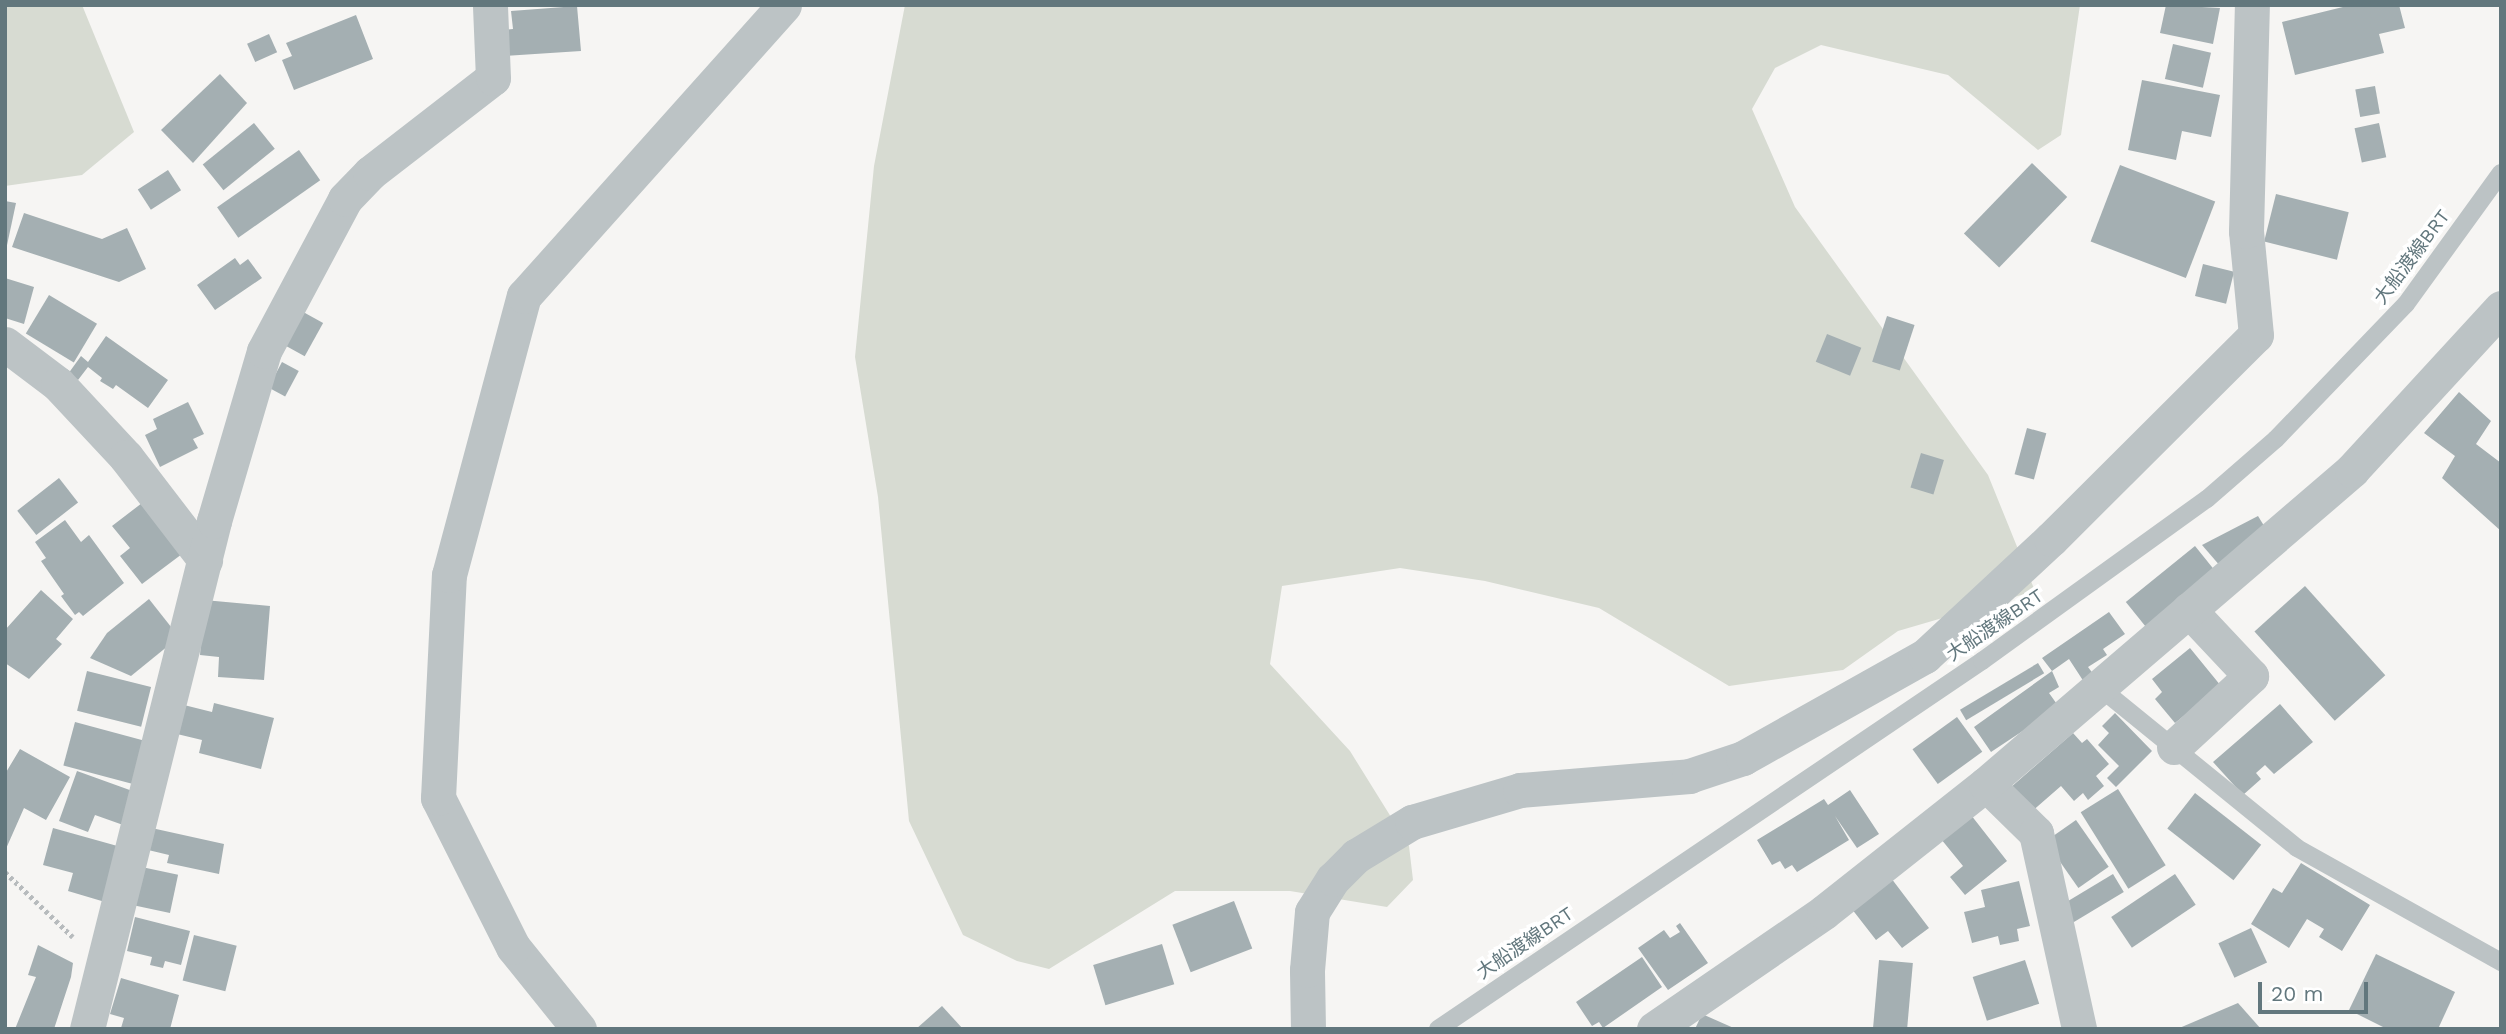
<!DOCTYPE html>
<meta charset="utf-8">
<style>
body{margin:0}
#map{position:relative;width:2506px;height:1034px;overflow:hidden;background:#f6f5f3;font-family:"Work Sans","Noto Sans JP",sans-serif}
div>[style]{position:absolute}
.green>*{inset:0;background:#d7dbd2}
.building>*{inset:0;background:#a4afb2;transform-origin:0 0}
.path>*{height:4.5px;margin-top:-2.25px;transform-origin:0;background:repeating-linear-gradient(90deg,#b7bbbd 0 3.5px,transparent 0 7px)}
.service>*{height:18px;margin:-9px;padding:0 9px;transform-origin:9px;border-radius:9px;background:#bcc3c5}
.minor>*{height:35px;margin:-17.5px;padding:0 17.5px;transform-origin:17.5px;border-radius:17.5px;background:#bcc3c5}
span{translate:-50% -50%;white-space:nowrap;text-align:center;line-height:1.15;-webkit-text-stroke:7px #fff;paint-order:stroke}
.street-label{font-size:19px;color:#62777d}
.frame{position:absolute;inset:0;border:7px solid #62777d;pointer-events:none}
.scale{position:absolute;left:2258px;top:982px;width:110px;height:32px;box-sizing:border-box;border:4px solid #62777d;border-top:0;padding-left:9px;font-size:21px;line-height:24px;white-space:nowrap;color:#62777d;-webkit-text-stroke:5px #fff;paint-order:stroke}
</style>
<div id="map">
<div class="green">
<i style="clip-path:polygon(5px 5px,82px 5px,134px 132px,82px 175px,5px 186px)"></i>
<i style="clip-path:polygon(905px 5px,2080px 5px,2061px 135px,2038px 150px,1948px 75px,1821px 45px,1775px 68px,1752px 109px,1795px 207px,1988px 475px,2035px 591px,1898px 631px,1843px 670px,1729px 686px,1599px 608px,1485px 581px,1400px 568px,1282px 586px,1270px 664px,1350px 751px,1409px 846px,1413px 880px,1387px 907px,1290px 891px,1175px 891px,1049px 969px,1017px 961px,963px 935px,909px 821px,878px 497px,855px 357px,874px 166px)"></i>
</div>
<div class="building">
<i style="clip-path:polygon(2166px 5px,2220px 8px,2213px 44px,2160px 33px)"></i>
<i style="clip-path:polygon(2351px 5px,2399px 5px,2405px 28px,2379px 34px,2384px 53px,2295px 75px,2282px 22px)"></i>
<i style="clip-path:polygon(577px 6px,581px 51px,504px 56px,502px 30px,513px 29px,511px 11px)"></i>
<i style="clip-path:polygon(356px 15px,373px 59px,294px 90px,282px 60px,292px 56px,286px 43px)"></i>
<i style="left:269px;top:34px;width:20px;height:24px;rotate:66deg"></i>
<i style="left:2173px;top:44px;width:39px;height:36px;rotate:13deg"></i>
<i style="clip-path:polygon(220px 74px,247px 103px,193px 163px,161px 130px)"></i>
<i style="clip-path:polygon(2142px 80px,2220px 95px,2211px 137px,2182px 131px,2176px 160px,2128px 150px)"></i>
<i style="left:2375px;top:86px;width:28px;height:20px;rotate:80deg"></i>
<i style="left:254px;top:123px;width:33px;height:66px;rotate:51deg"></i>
<i style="left:2379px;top:123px;width:35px;height:25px;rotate:78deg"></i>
<i style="left:299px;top:150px;width:37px;height:100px;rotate:55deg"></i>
<i style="left:2032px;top:163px;width:49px;height:98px;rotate:44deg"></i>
<i style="left:2120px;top:165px;width:102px;height:82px;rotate:21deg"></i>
<i style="left:168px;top:170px;width:24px;height:36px;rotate:57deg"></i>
<i style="left:2276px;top:194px;width:75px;height:49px;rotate:14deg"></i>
<i style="clip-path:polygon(5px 201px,16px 203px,6px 250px,5px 250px)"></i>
<i style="clip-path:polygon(24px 213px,102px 239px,127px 228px,146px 269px,119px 282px,12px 247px)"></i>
<i style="clip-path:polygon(235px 258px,240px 265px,248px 259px,262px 278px,215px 310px,197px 285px)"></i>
<i style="left:2203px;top:264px;width:32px;height:33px;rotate:14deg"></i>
<i style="clip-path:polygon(5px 278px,34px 287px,24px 324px,5px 318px)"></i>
<i style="left:49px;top:295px;width:56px;height:45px;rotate:31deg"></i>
<i style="left:296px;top:308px;width:31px;height:38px;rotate:29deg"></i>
<i style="left:1887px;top:316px;width:29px;height:48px;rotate:18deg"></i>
<i style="left:1827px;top:334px;width:37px;height:30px;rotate:22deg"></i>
<i style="clip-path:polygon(106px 336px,168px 380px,148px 408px,116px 385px,113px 389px,100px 381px,102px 378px,88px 367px,78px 380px,68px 374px,81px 356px,88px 362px)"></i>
<i style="left:282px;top:362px;width:19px;height:29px;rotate:28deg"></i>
<i style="clip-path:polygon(2459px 392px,2491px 421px,2476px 444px,2501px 463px,2501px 531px,2442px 478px,2455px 456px,2424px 433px)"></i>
<i style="clip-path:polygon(188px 402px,204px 434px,193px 439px,198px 448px,160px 467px,145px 435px,157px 429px,153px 419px)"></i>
<i style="left:2027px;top:428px;width:20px;height:48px;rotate:15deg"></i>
<i style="left:1921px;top:453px;width:24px;height:36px;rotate:17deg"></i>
<i style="left:59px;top:478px;width:31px;height:53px;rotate:52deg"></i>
<i style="clip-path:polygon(142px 503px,182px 554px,142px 584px,120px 556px,130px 548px,112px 526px)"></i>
<i style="clip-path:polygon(2258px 516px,2266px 529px,2221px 567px,2202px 545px)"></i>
<i style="clip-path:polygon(65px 520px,81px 542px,89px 535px,124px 583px,83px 616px,79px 612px,75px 615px,61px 596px,64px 594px,41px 561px,46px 558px,35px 542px)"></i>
<i style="left:2195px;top:546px;width:33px;height:89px;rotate:51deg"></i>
<i style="left:2305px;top:586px;width:120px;height:68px;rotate:48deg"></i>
<i style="clip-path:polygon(41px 590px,73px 619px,56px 639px,62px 644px,29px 679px,5px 663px,5px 630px)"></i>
<i style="clip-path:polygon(149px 599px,179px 637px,131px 676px,90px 658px,107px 633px)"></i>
<i style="clip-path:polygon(204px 600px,270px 606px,264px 680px,218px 677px,219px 657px,200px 655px)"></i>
<i style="clip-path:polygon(2109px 612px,2125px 634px,2103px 649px,2107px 655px,2088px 667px,2094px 675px,2084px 682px,2069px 659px,2052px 671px,2042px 658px)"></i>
<i style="clip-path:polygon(2190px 648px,2221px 686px,2175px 723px,2155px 699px,2162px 692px,2152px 679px)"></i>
<i style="left:2038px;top:663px;width:12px;height:91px;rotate:59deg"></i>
<i style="left:87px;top:671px;width:66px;height:41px;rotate:14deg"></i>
<i style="clip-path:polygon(2052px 671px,2059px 687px,2049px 693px,2059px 707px,1991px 752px,1974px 727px)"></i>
<i style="clip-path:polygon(214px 703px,274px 718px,261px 769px,199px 753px,202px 740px,177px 734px,184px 705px,212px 712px)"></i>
<i style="clip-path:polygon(2280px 704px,2313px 742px,2274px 774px,2265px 765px,2256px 773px,2261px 779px,2243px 795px,2213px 762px)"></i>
<i style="clip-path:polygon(2115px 713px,2152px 751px,2116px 787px,2107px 778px,2119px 766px,2098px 745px,2109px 733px,2102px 726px)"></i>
<i style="left:1957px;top:717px;width:43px;height:55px;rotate:54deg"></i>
<i style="left:75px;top:722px;width:72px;height:45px;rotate:15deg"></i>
<i style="clip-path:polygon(2073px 733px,2082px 743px,2087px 739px,2109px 764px,2096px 776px,2104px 786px,2088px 800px,2083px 793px,2074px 801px,2061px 786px,2031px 812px,2010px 788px)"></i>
<i style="clip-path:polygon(20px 749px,70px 777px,46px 820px,24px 808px,5px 851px,5px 774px)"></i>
<i style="clip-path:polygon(77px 771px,138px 793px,126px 826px,95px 815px,88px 832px,59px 821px)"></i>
<i style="left:2118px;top:789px;width:90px;height:44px;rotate:58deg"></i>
<i style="clip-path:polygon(1850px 790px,1879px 834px,1857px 848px,1835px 816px,1849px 840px,1797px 872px,1792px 865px,1785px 869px,1780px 861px,1772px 865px,1757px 840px,1824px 799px,1828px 805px)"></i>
<i style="left:2195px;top:793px;width:84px;height:45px;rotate:38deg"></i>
<i style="clip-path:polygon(1971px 815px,2007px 861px,1965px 895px,1950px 877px,1963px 866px,1941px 839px)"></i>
<i style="left:2076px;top:820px;width:57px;height:37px;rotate:55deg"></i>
<i style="clip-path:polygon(147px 827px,224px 844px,219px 874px,167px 863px,169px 855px,144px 849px)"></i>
<i style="clip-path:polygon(53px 828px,121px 847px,105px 902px,68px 891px,73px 873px,43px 865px)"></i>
<i style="clip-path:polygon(2301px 863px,2370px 905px,2342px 951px,2319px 937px,2324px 929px,2307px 919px,2289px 948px,2251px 924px,2273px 888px,2282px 893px)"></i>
<i style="left:137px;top:866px;width:42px;height:39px;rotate:12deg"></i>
<i style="clip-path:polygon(1888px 874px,1929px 928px,1902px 948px,1888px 931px,1876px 940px,1848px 904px)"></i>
<i style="left:2113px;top:874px;width:21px;height:63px;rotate:59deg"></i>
<i style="left:2175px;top:874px;width:37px;height:77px;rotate:56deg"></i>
<i style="clip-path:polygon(2019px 881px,2030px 926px,2017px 929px,2019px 941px,2000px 945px,1998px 936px,1972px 943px,1964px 912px,1985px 907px,1981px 890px)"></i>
<i style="left:1234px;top:901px;width:51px;height:66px;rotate:69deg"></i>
<i style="clip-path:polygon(135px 917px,190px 931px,181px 965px,165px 961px,163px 968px,150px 965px,152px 957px,127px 951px)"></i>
<i style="clip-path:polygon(1680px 923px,1708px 963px,1668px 990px,1638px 948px,1664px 930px,1670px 938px,1680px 932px,1676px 926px)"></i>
<i style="left:2251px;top:928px;width:38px;height:36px;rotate:65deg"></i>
<i style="left:194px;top:935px;width:44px;height:47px;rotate:14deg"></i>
<i style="left:1162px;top:944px;width:42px;height:72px;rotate:73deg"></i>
<i style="clip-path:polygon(38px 945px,73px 963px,71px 977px,54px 1029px,15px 1029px,36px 977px,28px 975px)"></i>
<i style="clip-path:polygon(2376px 954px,2455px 992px,2438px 1029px,2387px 1029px,2349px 1010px)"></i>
<i style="clip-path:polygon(1642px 957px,1662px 987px,1603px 1028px,1599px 1022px,1592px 1026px,1576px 1002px)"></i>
<i style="left:1879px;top:960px;width:34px;height:69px;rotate:5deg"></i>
<i style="left:2025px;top:960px;width:46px;height:55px;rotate:72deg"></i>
<i style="clip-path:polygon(121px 978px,179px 995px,170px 1029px,121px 1028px,124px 1018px,110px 1014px)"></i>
<i style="clip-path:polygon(2238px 1003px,2261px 1029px,2177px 1029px)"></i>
<i style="clip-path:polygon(942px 1006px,963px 1029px,916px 1029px)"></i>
<i style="clip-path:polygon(1702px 1014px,1736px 1029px,1695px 1029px)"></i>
</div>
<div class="path">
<i style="left:5px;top:872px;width:94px;rotate:43.7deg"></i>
</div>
<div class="service">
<i style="left:2099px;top:687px;width:255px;rotate:39.1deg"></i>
<i style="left:2297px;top:848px;width:234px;rotate:29.2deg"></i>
<i style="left:1438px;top:1029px;width:657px;rotate:-34.08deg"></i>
<i style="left:1982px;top:661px;width:277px;rotate:-35.8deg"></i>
<i style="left:2207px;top:499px;width:91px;rotate:-41deg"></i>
<i style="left:2276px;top:439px;width:187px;rotate:-46.1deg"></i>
<i style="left:2406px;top:304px;width:162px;rotate:-54.1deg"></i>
</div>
<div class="minor">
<i style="left:5px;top:344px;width:66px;rotate:37deg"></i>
<i style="left:58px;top:384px;width:100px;rotate:47deg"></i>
<i style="left:126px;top:457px;width:130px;rotate:52.5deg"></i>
<i style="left:2174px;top:747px;width:105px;rotate:-42.7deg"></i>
<i style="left:2251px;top:676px;width:91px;rotate:-133.2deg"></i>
<i style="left:1986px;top:784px;width:70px;rotate:44.4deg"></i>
<i style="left:2036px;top:833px;width:201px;rotate:77.6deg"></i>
<i style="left:87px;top:1029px;width:524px;rotate:-75.96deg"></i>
<i style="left:214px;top:521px;width:177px;rotate:-73.6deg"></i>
<i style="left:264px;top:351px;width:172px;rotate:-61.9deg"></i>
<i style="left:345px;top:199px;width:36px;rotate:-46deg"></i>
<i style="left:370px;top:173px;width:155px;rotate:-37.7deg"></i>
<i style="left:493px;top:78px;width:73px;rotate:-92.4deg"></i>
<i style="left:579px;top:1029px;width:105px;rotate:-128.8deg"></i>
<i style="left:513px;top:947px;width:167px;rotate:-116.7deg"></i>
<i style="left:438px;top:798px;width:223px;rotate:-87.2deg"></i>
<i style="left:449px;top:575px;width:289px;rotate:-75deg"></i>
<i style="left:524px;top:296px;width:390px;rotate:-48.2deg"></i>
<i style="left:1308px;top:1029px;width:59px;rotate:-91deg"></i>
<i style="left:1307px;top:970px;width:58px;rotate:-85.1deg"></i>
<i style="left:1312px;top:912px;width:39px;rotate:-58deg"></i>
<i style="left:1333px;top:879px;width:33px;rotate:-45deg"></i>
<i style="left:1356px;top:856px;width:66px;rotate:-31.3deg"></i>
<i style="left:1412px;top:822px;width:113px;rotate:-16.5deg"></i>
<i style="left:1520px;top:790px;width:170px;rotate:-4.7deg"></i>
<i style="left:1689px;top:776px;width:57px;rotate:-18.4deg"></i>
<i style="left:1743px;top:758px;width:209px;rotate:-29.3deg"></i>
<i style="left:1925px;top:656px;width:172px;rotate:-42.9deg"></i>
<i style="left:2051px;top:539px;width:289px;rotate:-44.9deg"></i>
<i style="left:2256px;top:335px;width:104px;rotate:-95.5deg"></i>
<i style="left:2246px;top:231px;width:226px;rotate:-88.5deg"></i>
<i style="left:1654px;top:1029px;width:206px;rotate:-34.5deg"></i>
<i style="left:1824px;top:912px;width:206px;rotate:-38.3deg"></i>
<i style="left:1986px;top:784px;width:482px;rotate:-40.6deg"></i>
<i style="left:2352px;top:470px;width:220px;rotate:-47.4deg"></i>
</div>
<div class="street-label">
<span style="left:2412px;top:257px;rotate:-53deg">大船渡線BRT</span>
<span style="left:1995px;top:625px;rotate:-34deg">大船渡線BRT</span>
<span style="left:1525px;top:943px;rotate:-34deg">大船渡線BRT</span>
</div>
<div class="frame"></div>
<div class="scale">20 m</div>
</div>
